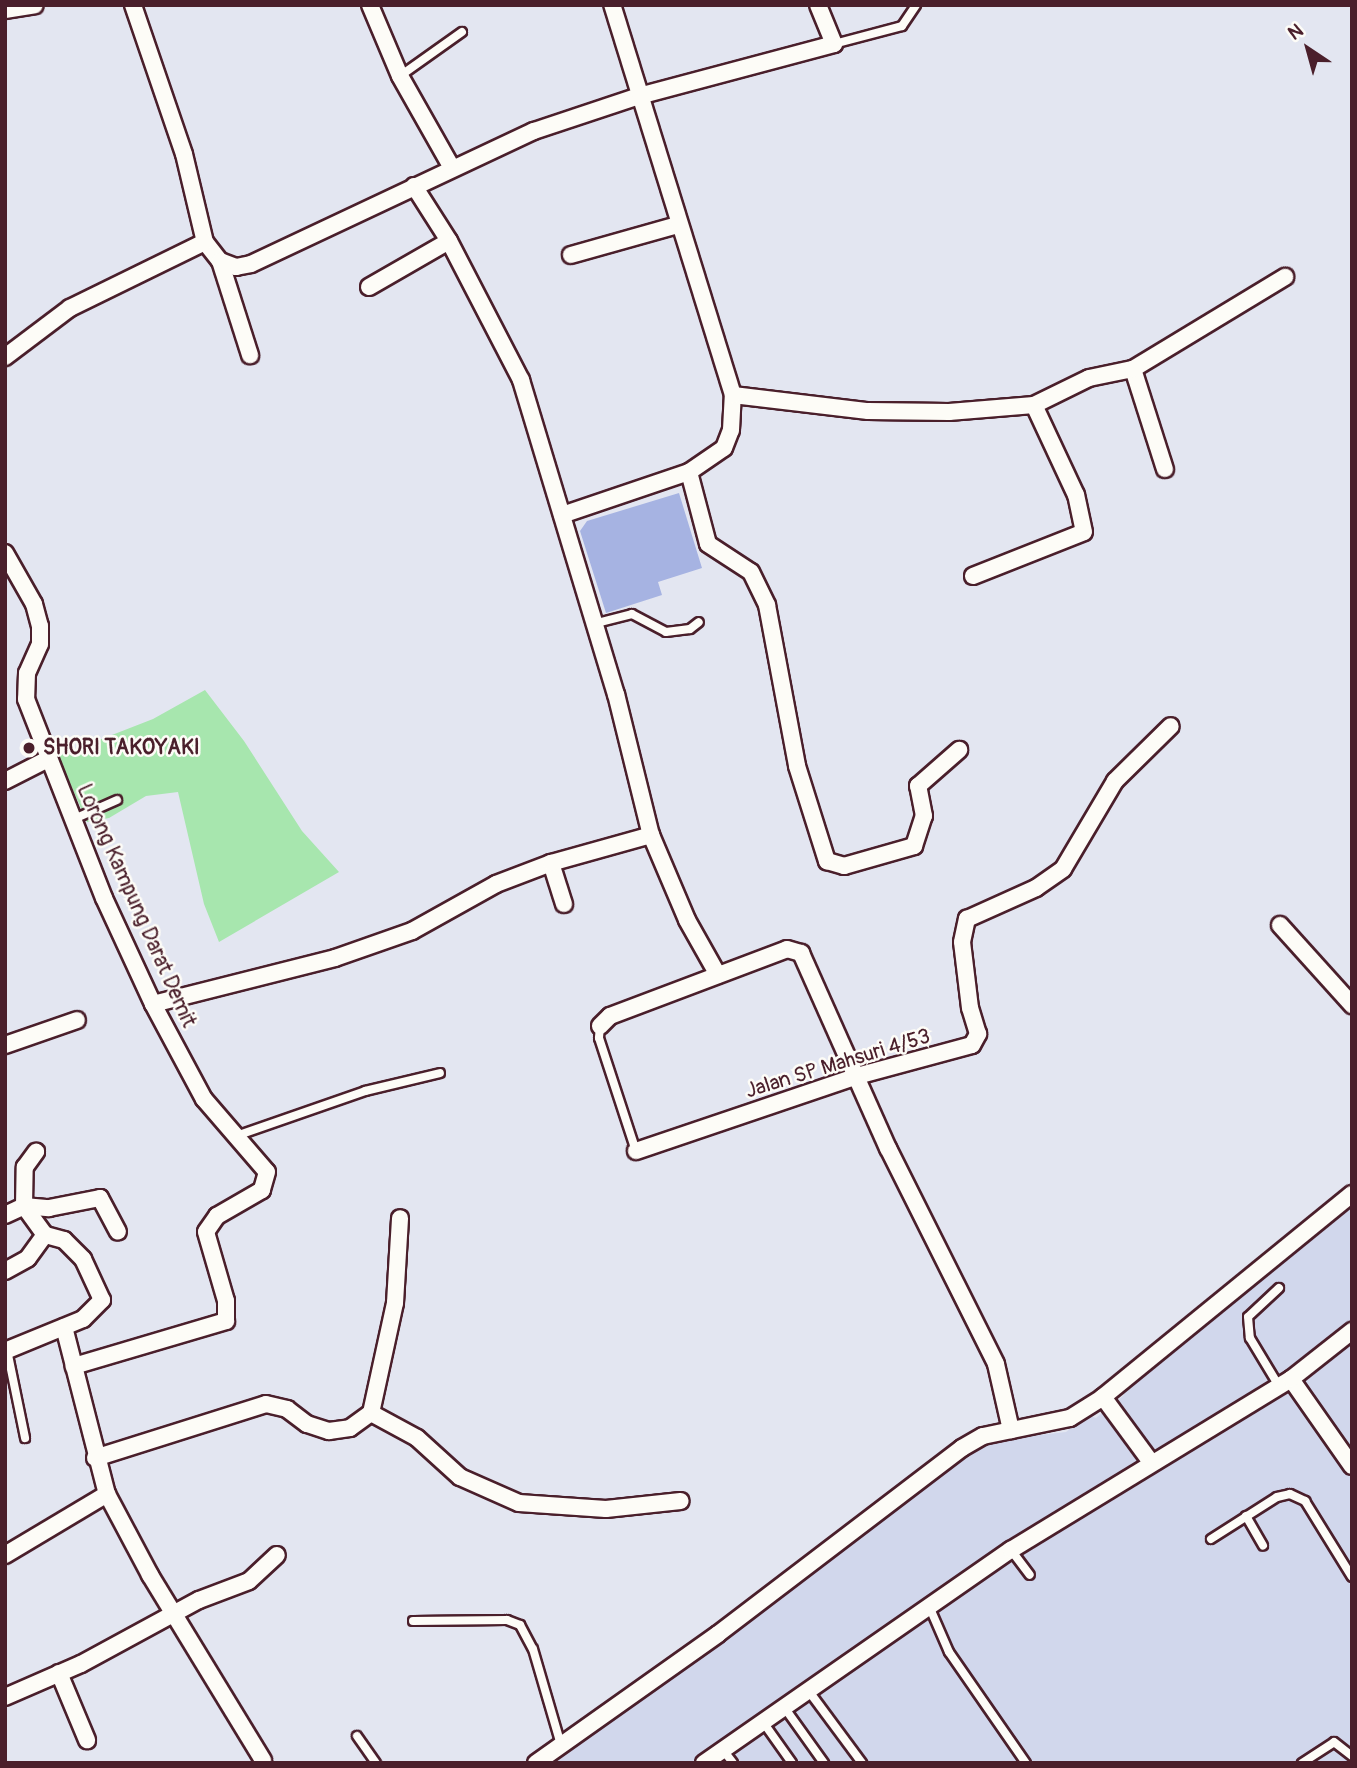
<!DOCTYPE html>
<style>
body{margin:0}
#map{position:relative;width:1357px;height:1768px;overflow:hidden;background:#e3e6f1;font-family:Pangolin,sans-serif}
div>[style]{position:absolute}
.built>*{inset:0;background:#d1d7ec}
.green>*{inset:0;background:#a7e6ae}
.building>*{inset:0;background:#a6b3e2}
.roads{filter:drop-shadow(2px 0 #4a1f2b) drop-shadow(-2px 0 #4a1f2b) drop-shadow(0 2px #4a1f2b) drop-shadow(0 -2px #4a1f2b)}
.lane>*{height:8px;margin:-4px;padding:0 4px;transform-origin:4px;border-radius:4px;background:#fdfcf7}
.street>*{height:16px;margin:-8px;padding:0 8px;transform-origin:8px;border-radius:8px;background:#fdfcf7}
.dots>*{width:19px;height:19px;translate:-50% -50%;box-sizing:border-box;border:4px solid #fdfcf7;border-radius:50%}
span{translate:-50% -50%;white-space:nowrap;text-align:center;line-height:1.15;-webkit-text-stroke:5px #fdfcf7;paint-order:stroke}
.poi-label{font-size:21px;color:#4a1f2b;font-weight:700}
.left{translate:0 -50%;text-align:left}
.street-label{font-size:21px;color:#4a1f2b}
.frame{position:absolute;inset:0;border:7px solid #4a1f2b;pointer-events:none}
.north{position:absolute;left:1273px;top:14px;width:70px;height:70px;-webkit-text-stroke:5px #fdfcf7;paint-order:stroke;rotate:324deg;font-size:19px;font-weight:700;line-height:28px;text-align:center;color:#4a1f2b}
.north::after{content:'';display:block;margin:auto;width:24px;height:32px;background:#4a1f2b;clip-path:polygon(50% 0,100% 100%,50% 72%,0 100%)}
</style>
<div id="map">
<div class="built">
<i style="clip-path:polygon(1352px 1202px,1352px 1763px,555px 1763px,970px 1450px,996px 1440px,1066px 1432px,1087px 1415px,1096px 1418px,1124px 1395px,1124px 1384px)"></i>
</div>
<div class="green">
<i style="clip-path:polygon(205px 690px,244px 741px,302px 831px,339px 872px,219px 942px,204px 904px,178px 792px,146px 796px,109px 818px,87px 822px,58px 756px,153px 719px)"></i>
</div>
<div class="building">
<i style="clip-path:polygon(679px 493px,702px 568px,658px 582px,662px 595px,606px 613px,580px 531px,587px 521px)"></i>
</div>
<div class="roads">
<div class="lane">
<i style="left:834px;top:44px;width:70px;rotate:-14.8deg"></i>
<i style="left:902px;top:26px;width:25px;rotate:-56deg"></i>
<i style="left:400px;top:76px;width:76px;rotate:-35.4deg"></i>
<i style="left:593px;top:624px;width:40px;rotate:-14.4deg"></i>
<i style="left:632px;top:614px;width:38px;rotate:28deg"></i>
<i style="left:666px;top:632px;width:24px;rotate:-7deg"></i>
<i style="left:690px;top:629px;width:11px;rotate:-38deg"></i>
<i style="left:74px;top:819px;width:47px;rotate:-23.8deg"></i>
<i style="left:600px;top:1026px;width:12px;rotate:95deg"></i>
<i style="left:599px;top:1038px;width:119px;rotate:71.9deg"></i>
<i style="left:236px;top:1136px;width:137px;rotate:-19.2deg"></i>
<i style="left:365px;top:1091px;width:77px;rotate:-13.5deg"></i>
<i style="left:1279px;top:1288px;width:42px;rotate:136.9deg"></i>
<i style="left:1248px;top:1317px;width:21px;rotate:85deg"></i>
<i style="left:1250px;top:1338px;width:56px;rotate:58.9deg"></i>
<i style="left:7px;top:1350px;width:90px;rotate:78.4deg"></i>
<i style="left:1246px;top:1516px;width:34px;rotate:60deg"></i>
<i style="left:1211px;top:1539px;width:78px;rotate:-32.5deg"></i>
<i style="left:1277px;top:1497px;width:13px;rotate:-13deg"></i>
<i style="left:1290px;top:1494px;width:17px;rotate:25deg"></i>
<i style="left:1305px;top:1501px;width:89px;rotate:58.3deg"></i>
<i style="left:1011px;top:1550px;width:31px;rotate:53deg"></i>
<i style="left:929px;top:1606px;width:50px;rotate:66.5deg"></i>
<i style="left:949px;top:1652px;width:135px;rotate:55.3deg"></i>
<i style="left:413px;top:1621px;width:94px;rotate:-0.6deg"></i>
<i style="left:507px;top:1620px;width:14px;rotate:21deg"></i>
<i style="left:520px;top:1625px;width:27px;rotate:62deg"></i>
<i style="left:533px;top:1649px;width:100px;rotate:73.7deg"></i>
<i style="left:808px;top:1690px;width:91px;rotate:53.5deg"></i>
<i style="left:784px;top:1707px;width:69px;rotate:54.5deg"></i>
<i style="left:763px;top:1722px;width:50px;rotate:54.7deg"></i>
<i style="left:357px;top:1736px;width:33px;rotate:55deg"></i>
<i style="left:723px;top:1750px;width:16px;rotate:52deg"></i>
<i style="left:1302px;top:1763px;width:38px;rotate:-33deg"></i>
<i style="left:1334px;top:1742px;width:23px;rotate:38deg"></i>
</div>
<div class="street">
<i style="left:133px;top:5px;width:157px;rotate:71.1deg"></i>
<i style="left:184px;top:154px;width:90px;rotate:76.6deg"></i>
<i style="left:205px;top:242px;width:24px;rotate:52deg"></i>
<i style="left:220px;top:261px;width:17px;rotate:21deg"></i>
<i style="left:236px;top:267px;width:15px;rotate:-11deg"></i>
<i style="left:251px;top:264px;width:313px;rotate:-25.2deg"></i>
<i style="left:534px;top:131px;width:111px;rotate:-18.4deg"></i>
<i style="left:639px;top:96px;width:202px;rotate:-14.9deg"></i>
<i style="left:834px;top:44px;width:42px;rotate:-112.3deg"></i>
<i style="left:370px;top:5px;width:77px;rotate:67.1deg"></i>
<i style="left:400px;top:76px;width:106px;rotate:60.5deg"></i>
<i style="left:5px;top:10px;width:30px;rotate:-9deg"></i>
<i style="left:414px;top:186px;width:65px;rotate:57.5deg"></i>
<i style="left:449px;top:241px;width:157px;rotate:62.6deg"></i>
<i style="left:521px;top:380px;width:328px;rotate:73.2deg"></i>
<i style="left:616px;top:694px;width:145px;rotate:76.1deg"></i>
<i style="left:651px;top:835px;width:92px;rotate:67deg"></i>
<i style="left:687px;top:920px;width:63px;rotate:60.6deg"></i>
<i style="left:571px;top:255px;width:111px;rotate:-15.7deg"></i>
<i style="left:220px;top:261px;width:99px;rotate:72.3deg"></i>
<i style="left:369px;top:287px;width:92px;rotate:-29.9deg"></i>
<i style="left:5px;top:357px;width:81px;rotate:-37deg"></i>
<i style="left:70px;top:308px;width:150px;rotate:-26.1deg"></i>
<i style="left:1133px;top:369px;width:105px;rotate:72.3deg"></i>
<i style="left:733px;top:395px;width:136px;rotate:6.8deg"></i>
<i style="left:868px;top:411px;width:81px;rotate:0.7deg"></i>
<i style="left:949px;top:412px;width:85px;rotate:-4.7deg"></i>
<i style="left:1034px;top:405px;width:61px;rotate:-26.1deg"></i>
<i style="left:1089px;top:378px;width:45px;rotate:-11.6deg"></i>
<i style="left:1133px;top:369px;width:178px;rotate:-31.2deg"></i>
<i style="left:689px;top:472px;width:74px;rotate:75.2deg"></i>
<i style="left:708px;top:544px;width:51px;rotate:33.1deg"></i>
<i style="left:751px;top:572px;width:37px;rotate:64deg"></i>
<i style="left:767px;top:605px;width:164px;rotate:79.4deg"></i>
<i style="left:797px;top:766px;width:100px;rotate:72.5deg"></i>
<i style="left:827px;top:861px;width:18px;rotate:16deg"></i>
<i style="left:844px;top:866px;width:73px;rotate:-15.9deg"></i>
<i style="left:914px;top:846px;width:32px;rotate:-72deg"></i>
<i style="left:924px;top:816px;width:31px;rotate:-101deg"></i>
<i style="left:918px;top:786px;width:55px;rotate:-41.3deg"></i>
<i style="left:562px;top:515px;width:134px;rotate:-18.7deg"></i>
<i style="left:689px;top:472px;width:42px;rotate:-34.4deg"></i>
<i style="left:724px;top:448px;width:19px;rotate:-69deg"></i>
<i style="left:731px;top:430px;width:35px;rotate:-87deg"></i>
<i style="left:733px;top:395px;width:408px;rotate:-107.2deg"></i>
<i style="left:5px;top:553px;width:59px;rotate:60.4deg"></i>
<i style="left:34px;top:604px;width:23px;rotate:75deg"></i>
<i style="left:40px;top:626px;width:18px;rotate:90deg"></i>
<i style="left:40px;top:644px;width:32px;rotate:114deg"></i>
<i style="left:27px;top:673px;width:26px;rotate:92deg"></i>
<i style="left:26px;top:699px;width:214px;rotate:68.6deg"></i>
<i style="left:104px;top:898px;width:117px;rotate:65.2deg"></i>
<i style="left:153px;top:1004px;width:108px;rotate:61.8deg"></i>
<i style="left:204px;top:1099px;width:96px;rotate:49.2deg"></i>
<i style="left:267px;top:1172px;width:19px;rotate:106deg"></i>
<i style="left:262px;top:1190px;width:52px;rotate:150deg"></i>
<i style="left:217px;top:1216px;width:19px;rotate:125deg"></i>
<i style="left:206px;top:1232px;width:72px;rotate:73.8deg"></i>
<i style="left:226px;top:1301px;width:20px;rotate:90deg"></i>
<i style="left:226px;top:1321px;width:159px;rotate:163.5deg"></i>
<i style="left:973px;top:576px;width:119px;rotate:-21.6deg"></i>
<i style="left:1084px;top:532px;width:38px;rotate:-102deg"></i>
<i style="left:1076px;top:495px;width:99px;rotate:-115deg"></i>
<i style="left:5px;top:781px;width:48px;rotate:-27.1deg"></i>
<i style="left:551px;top:863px;width:43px;rotate:72.4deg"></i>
<i style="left:1280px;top:925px;width:108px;rotate:48deg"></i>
<i style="left:153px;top:1004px;width:188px;rotate:-14.2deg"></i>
<i style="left:335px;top:958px;width:82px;rotate:-19.3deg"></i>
<i style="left:412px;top:931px;width:96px;rotate:-29.2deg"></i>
<i style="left:496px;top:884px;width:59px;rotate:-20.9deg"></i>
<i style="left:551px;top:863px;width:104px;rotate:-15.6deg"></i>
<i style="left:600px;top:1026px;width:14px;rotate:-45deg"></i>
<i style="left:610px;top:1016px;width:189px;rotate:-20.7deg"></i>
<i style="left:787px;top:949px;width:15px;rotate:16deg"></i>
<i style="left:801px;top:953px;width:214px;rotate:66deg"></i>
<i style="left:888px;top:1148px;width:241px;rotate:63.4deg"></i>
<i style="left:996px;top:1364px;width:68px;rotate:77.2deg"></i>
<i style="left:5px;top:1045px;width:76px;rotate:-19.1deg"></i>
<i style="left:636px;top:1151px;width:233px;rotate:-18.7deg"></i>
<i style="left:857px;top:1076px;width:119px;rotate:-15.1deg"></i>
<i style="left:972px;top:1045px;width:13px;rotate:-61deg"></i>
<i style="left:978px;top:1034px;width:27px;rotate:-107deg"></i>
<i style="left:970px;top:1008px;width:66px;rotate:-96.9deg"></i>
<i style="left:962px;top:942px;width:24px;rotate:-78deg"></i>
<i style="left:967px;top:919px;width:76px;rotate:-24.2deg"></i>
<i style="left:1036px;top:888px;width:33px;rotate:-35deg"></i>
<i style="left:1063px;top:869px;width:102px;rotate:-59.4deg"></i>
<i style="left:1115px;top:781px;width:78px;rotate:-44.5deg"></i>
<i style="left:5px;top:1215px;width:21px;rotate:-25deg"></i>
<i style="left:24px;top:1206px;width:25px;rotate:5deg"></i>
<i style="left:49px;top:1208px;width:52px;rotate:-11.1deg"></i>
<i style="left:100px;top:1198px;width:38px;rotate:62deg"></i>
<i style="left:5px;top:1271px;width:26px;rotate:-29deg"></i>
<i style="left:28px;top:1258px;width:29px;rotate:-54deg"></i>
<i style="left:45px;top:1235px;width:36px;rotate:-126deg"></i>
<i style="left:24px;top:1206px;width:39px;rotate:-89deg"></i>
<i style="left:25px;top:1167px;width:19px;rotate:-54deg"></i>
<i style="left:64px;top:1327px;width:172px;rotate:75.6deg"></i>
<i style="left:107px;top:1494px;width:92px;rotate:62deg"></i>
<i style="left:150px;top:1575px;width:217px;rotate:58.6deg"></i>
<i style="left:5px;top:1351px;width:84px;rotate:-22.3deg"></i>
<i style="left:83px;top:1319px;width:27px;rotate:-45deg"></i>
<i style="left:102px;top:1300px;width:45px;rotate:-114.9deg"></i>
<i style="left:83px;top:1259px;width:27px;rotate:-135deg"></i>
<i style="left:64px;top:1240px;width:20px;rotate:-165deg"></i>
<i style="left:1291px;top:1379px;width:106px;rotate:55deg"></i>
<i style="left:1103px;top:1397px;width:81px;rotate:53.6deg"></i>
<i style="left:371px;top:1413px;width:113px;rotate:-77.7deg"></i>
<i style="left:395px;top:1303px;width:85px;rotate:-86.6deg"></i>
<i style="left:95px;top:1458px;width:179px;rotate:-17.5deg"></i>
<i style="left:266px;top:1404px;width:22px;rotate:13deg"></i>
<i style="left:287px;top:1409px;width:25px;rotate:37deg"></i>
<i style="left:307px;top:1424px;width:23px;rotate:18deg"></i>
<i style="left:329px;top:1431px;width:21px;rotate:-8deg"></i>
<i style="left:350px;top:1428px;width:26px;rotate:-36deg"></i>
<i style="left:371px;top:1413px;width:52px;rotate:28.5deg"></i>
<i style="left:417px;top:1438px;width:58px;rotate:42.2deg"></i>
<i style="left:460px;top:1477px;width:64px;rotate:23.8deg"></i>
<i style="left:519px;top:1503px;width:87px;rotate:3.9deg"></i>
<i style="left:606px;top:1509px;width:75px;rotate:-6.1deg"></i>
<i style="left:5px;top:1555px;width:119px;rotate:-30.9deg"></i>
<i style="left:59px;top:1673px;width:73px;rotate:67.3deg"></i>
<i style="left:5px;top:1697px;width:83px;rotate:-23.5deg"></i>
<i style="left:81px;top:1664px;width:134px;rotate:-28.5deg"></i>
<i style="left:199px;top:1600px;width:53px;rotate:-20.8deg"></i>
<i style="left:249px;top:1581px;width:38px;rotate:-43deg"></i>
<i style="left:536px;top:1763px;width:223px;rotate:-35.3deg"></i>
<i style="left:718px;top:1634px;width:307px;rotate:-37.3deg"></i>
<i style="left:962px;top:1448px;width:24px;rotate:-30deg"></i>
<i style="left:983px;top:1436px;width:89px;rotate:-11.7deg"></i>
<i style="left:1070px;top:1418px;width:39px;rotate:-32deg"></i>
<i style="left:1103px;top:1397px;width:321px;rotate:-39.2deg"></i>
<i style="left:704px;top:1763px;width:374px;rotate:-34.8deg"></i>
<i style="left:1011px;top:1550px;width:328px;rotate:-31.4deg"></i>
<i style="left:1291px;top:1379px;width:78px;rotate:-38.2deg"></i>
</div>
</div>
<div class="dots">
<i style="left:29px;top:748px;background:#4a1f2b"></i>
</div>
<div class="poi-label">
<span class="left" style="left:43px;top:748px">SHORI TAKOYAKI</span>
</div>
<div class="street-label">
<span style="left:136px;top:906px;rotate:66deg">Lorong Kampung Darat Demit</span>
<span style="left:838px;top:1064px;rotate:-17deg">Jalan SP Mahsuri 4/53</span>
</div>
<div class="frame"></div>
<div class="north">N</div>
</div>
